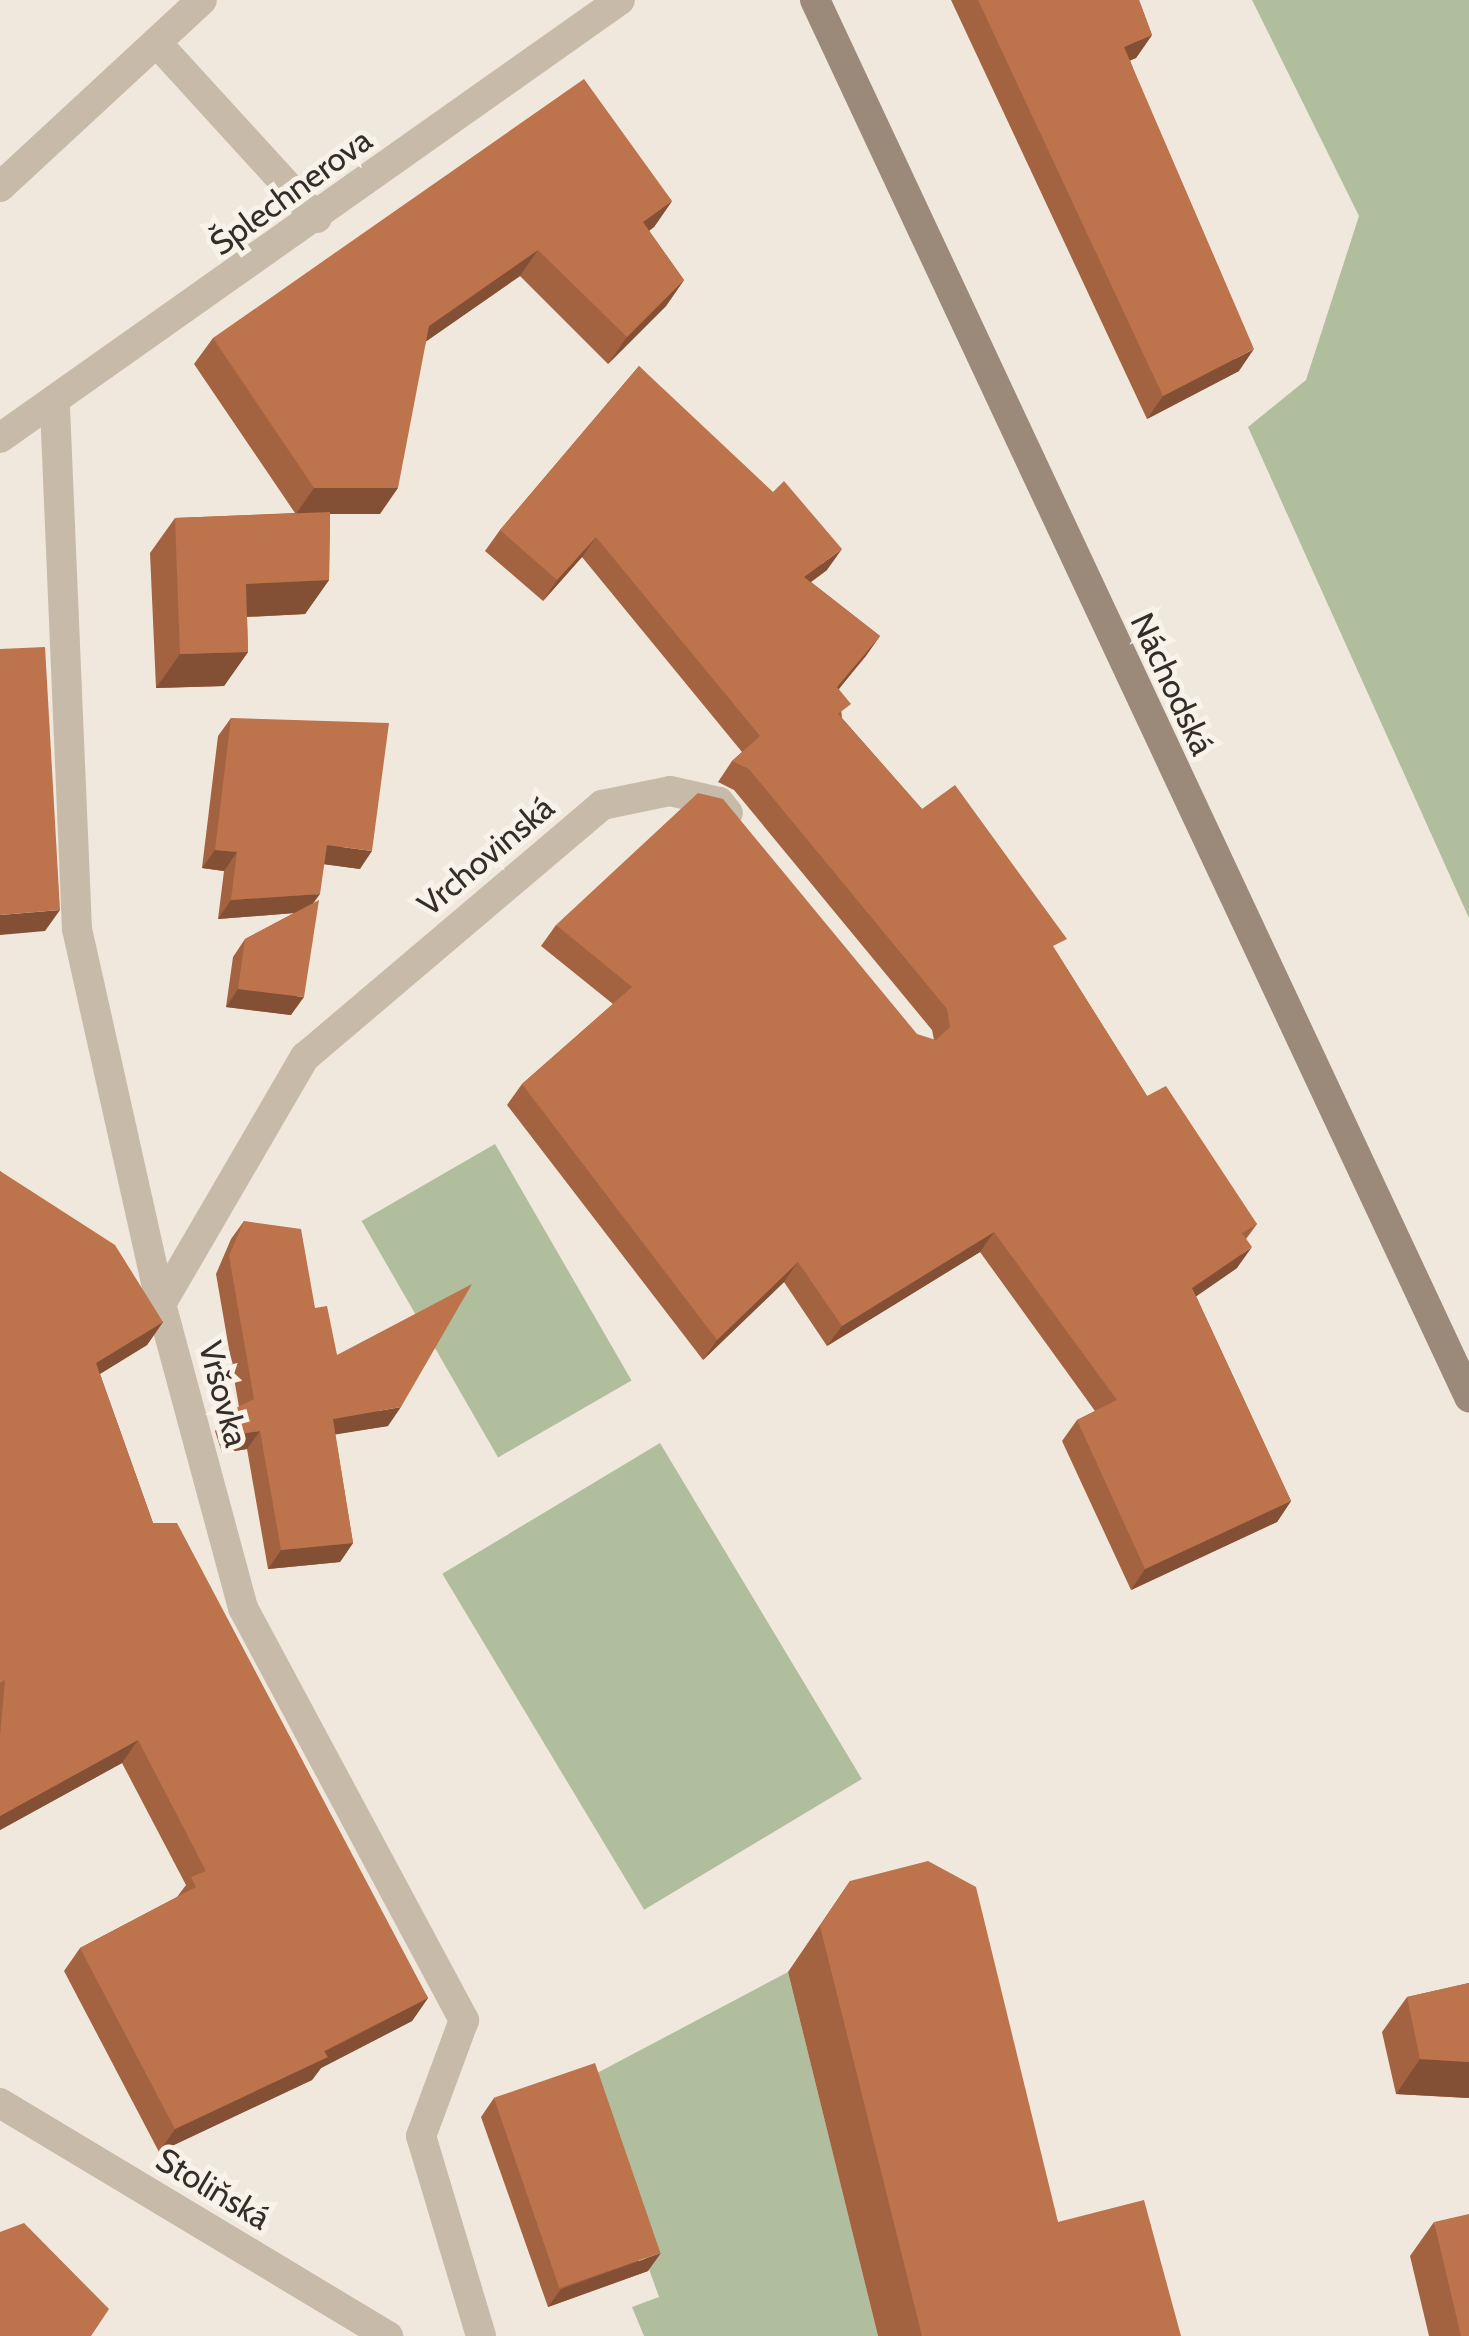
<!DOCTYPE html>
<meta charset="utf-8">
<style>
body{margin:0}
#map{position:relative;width:1469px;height:2336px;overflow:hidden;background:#f0e8dc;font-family:Cabin,sans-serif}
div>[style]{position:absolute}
.green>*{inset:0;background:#b0be9d;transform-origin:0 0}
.minor>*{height:30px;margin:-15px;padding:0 15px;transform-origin:15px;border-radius:15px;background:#c7baa9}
.tertiary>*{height:30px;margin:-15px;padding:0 15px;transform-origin:15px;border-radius:15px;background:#c7baa9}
.secondary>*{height:30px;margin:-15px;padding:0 15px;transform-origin:15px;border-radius:15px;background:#9b897a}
.wall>*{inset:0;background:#a36341}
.shaded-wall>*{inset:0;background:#845035}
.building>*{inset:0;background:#bd734c;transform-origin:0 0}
span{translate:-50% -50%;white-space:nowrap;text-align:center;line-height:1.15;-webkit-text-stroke:10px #f8f2e8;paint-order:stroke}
.street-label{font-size:33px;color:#352d28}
</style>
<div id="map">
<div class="green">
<i style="clip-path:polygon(1252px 0,1469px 0,1469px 918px,1248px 427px,1306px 380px,1359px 216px)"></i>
<i style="left:495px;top:1144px;width:273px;height:154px;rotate:60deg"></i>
<i style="left:660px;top:1443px;width:392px;height:254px;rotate:59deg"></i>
<i style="clip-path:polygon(788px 1972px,878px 2336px,644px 2336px,632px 2307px,659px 2297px,582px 2081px)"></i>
</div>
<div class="minor">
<i style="left:157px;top:43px;width:237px;rotate:47.6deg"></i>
<i style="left:55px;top:407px;width:522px;rotate:87.59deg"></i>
<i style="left:77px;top:929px;width:384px;rotate:77.4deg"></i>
<i style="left:161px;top:1304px;width:315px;rotate:74.9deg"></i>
<i style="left:243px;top:1608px;width:468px;rotate:61.8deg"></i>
<i style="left:464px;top:2020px;width:124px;rotate:110.3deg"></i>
<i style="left:421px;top:2136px;width:209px;rotate:73.3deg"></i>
<i style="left:0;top:438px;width:759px;rotate:-35.24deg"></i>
<i style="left:161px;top:1304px;width:286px;rotate:-59.8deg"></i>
<i style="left:305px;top:1057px;width:390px;rotate:-40.3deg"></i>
<i style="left:602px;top:805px;width:69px;rotate:-11.6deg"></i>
<i style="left:670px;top:791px;width:50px;rotate:12.7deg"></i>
<i style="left:719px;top:802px;width:14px;rotate:51deg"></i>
<i style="left:0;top:2103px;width:453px;rotate:31deg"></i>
</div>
<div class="tertiary">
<i style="left:0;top:187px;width:275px;rotate:-42.8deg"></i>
</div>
<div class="secondary">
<i style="left:815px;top:0;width:1543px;rotate:64.91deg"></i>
</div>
<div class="wall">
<i style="clip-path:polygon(951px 0,1139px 0,1152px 35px,1136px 58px,1130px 60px,1239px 371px,1147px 419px)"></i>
<i style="clip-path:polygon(672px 201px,654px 227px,649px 231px,684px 280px,666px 306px,608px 364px,520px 276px,426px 341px,380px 514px,330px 514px,329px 580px,305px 614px,247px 617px,248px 652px,224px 686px,156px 688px,150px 553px,175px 518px,295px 513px,194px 364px,213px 338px)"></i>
<i style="clip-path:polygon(639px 366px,827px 570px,811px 582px,880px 636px,839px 689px,842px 718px,922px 809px,1057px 953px,1147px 1096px,1257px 1224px,1246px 1239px,1237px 1268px,1196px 1296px,1291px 1501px,1277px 1522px,1131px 1590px,1062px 1441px,1077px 1420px,1095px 1411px,980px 1252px,827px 1346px,784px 1282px,703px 1360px,507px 1105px,522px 1084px,613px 1004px,541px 946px,556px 925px,934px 1040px,932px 1030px,734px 790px,718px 782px,732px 761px,742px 752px,582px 557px,543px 601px,485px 551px,500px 530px)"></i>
<i style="clip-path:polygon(231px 718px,360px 869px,324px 864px,313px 903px,291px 1015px,226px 1007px,233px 957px,245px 939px,294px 913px,218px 919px,224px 871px,202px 868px,218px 736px)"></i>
<i style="clip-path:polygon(0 1171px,163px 1322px,147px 1345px,100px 1374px,153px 1523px,428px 1998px,412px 2021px,321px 2068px,312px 2080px,159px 2152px,64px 1971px,80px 1948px,177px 1897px,186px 1885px,122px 1763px,0 1830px)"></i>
<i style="clip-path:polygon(244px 1221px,315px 1308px,337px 1355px,388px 1426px,335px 1434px,353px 1543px,340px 1562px,268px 1569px,247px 1449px,222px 1453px,215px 1431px,228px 1412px,239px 1407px,216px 1274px,231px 1239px)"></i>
<i style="clip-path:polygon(850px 1881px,1058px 2222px,1181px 2336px,878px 2336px,788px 1972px)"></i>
<i style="clip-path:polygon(1469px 1983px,1469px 2098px,1396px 2094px,1382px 2032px,1407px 1997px)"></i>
<i style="clip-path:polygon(494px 2098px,648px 2271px,548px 2307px,481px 2117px)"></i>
<i style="clip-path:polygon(1434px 2222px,1469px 2336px,1429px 2336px,1410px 2256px)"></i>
</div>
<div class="shaded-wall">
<i style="clip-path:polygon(1152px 35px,1136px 58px,1108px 70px,1124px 47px)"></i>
<i style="clip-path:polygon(672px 201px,654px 227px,625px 248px,643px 222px)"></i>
<i style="clip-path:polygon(538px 250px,520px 276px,411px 352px,429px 326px)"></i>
<i style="clip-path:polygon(684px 280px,666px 306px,608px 364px,627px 337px)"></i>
<i style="clip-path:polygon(1254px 349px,1239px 371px,1147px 419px,1163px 396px)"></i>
<i style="clip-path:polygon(314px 488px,398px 488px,380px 514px,296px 514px)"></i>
<i style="clip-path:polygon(596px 537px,582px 557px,543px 601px,557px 580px)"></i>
<i style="clip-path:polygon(842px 549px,827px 570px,789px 598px,804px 577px)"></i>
<i style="clip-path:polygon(329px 580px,305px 614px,222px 618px,246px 584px)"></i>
<i style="clip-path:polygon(880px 636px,866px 656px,823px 708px,837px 687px)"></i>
<i style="clip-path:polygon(248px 652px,224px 686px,156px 688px,180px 654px)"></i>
<i style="clip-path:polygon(327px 845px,372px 851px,360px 869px,315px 863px)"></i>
<i style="clip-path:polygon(215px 850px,237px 852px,224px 871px,202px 868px)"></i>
<i style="clip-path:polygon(320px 894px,307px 912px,218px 919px,231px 900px)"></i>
<i style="clip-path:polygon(60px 910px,45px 931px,0 935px,0 915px)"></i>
<i style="clip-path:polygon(238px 989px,304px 997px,291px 1015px,226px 1007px)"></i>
<i style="clip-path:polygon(994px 1232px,980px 1252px,827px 1346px,842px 1326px)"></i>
<i style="clip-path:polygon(1252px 1247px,1237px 1268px,1178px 1309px,1192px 1288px)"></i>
<i style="clip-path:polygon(798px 1262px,784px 1282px,703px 1360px,717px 1340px)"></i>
<i style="clip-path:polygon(163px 1322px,147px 1345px,80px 1386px,96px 1363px)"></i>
<i style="clip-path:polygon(401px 1407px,388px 1426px,320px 1437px,333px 1419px)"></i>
<i style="clip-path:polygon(260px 1431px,247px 1449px,222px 1453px,234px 1435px)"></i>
<i style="clip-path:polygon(1291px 1501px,1277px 1522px,1131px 1590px,1145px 1569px)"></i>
<i style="clip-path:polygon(353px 1543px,340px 1562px,268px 1569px,281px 1550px)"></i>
<i style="clip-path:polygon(138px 1740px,122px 1763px,0 1830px,0 1816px)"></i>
<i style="clip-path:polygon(428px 1998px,412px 2021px,321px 2068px,312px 2080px,159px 2152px,175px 2129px)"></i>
<i style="clip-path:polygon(1420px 2059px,1469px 2062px,1469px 2098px,1396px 2094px)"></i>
<i style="clip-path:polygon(661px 2253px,648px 2271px,548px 2307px,561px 2289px)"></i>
</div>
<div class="building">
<i style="clip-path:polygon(978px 0,1139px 0,1152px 35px,1124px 47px,1254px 349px,1163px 396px)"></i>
<i style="clip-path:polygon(584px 79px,672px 201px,643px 222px,684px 280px,627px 337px,538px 250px,429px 326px,398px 488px,314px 488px,213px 338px)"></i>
<i style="clip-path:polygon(639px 366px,773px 492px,784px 481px,842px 549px,804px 577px,880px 636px,837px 687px,851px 704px,838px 714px,922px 809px,955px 785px,1067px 939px,1053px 946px,1147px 1096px,1166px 1086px,1257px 1224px,1242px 1233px,1252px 1247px,1192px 1288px,1291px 1501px,1145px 1569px,1077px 1420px,1117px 1400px,994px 1232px,842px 1326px,798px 1262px,717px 1340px,522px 1084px,632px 987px,556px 925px,698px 793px,723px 799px,917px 1034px,936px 1040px,950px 1027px,947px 1009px,749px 769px,732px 761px,760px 736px,596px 537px,557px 580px,500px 530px)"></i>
<i style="clip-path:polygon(330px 512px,329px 580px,246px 584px,248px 652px,180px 654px,175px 518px)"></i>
<i style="clip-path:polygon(45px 647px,60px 910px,0 915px,0 649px)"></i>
<i style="clip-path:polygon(231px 718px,389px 723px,372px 851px,327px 845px,320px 894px,231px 900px,237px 852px,215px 850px)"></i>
<i style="clip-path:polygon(319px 900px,304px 997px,238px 989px,245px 939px)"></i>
<i style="clip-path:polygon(0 1171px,115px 1245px,163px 1322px,96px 1363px,153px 1523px,177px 1523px,428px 1998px,324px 2051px,328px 2057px,175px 2129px,80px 1948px,196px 1887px,191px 1877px,206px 1871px,138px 1740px,0 1816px,0 1736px,5px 1680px,0 1683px)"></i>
<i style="clip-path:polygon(244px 1221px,301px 1229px,315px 1308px,327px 1306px,337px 1355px,472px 1284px,401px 1407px,333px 1419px,353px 1543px,281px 1550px,260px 1431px,234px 1435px,228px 1412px,254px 1399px,229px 1256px)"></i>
<i style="clip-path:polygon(928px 1861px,976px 1887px,1058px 2222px,1144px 2200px,1181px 2336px,922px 2336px,820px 1926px,850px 1881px)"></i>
<i style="clip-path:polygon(1469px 1983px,1469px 2062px,1420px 2059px,1407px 1997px)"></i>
<i style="left:595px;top:2063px;width:201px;height:107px;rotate:71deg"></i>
<i style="clip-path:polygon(1469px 2214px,1469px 2336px,1461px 2336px,1434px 2222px)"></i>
<i style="clip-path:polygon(24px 2223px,109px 2309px,91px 2336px,0 2336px,0 2232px)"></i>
</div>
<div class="street-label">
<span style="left:291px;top:192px;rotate:-36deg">Šplechnerova</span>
<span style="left:1172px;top:684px;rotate:65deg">Náchodská</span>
<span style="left:486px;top:856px;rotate:-40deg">Vrchovinská</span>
<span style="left:223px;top:1394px;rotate:75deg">Vršovka</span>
<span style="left:213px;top:2189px;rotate:31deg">Stoliňská</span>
</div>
</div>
